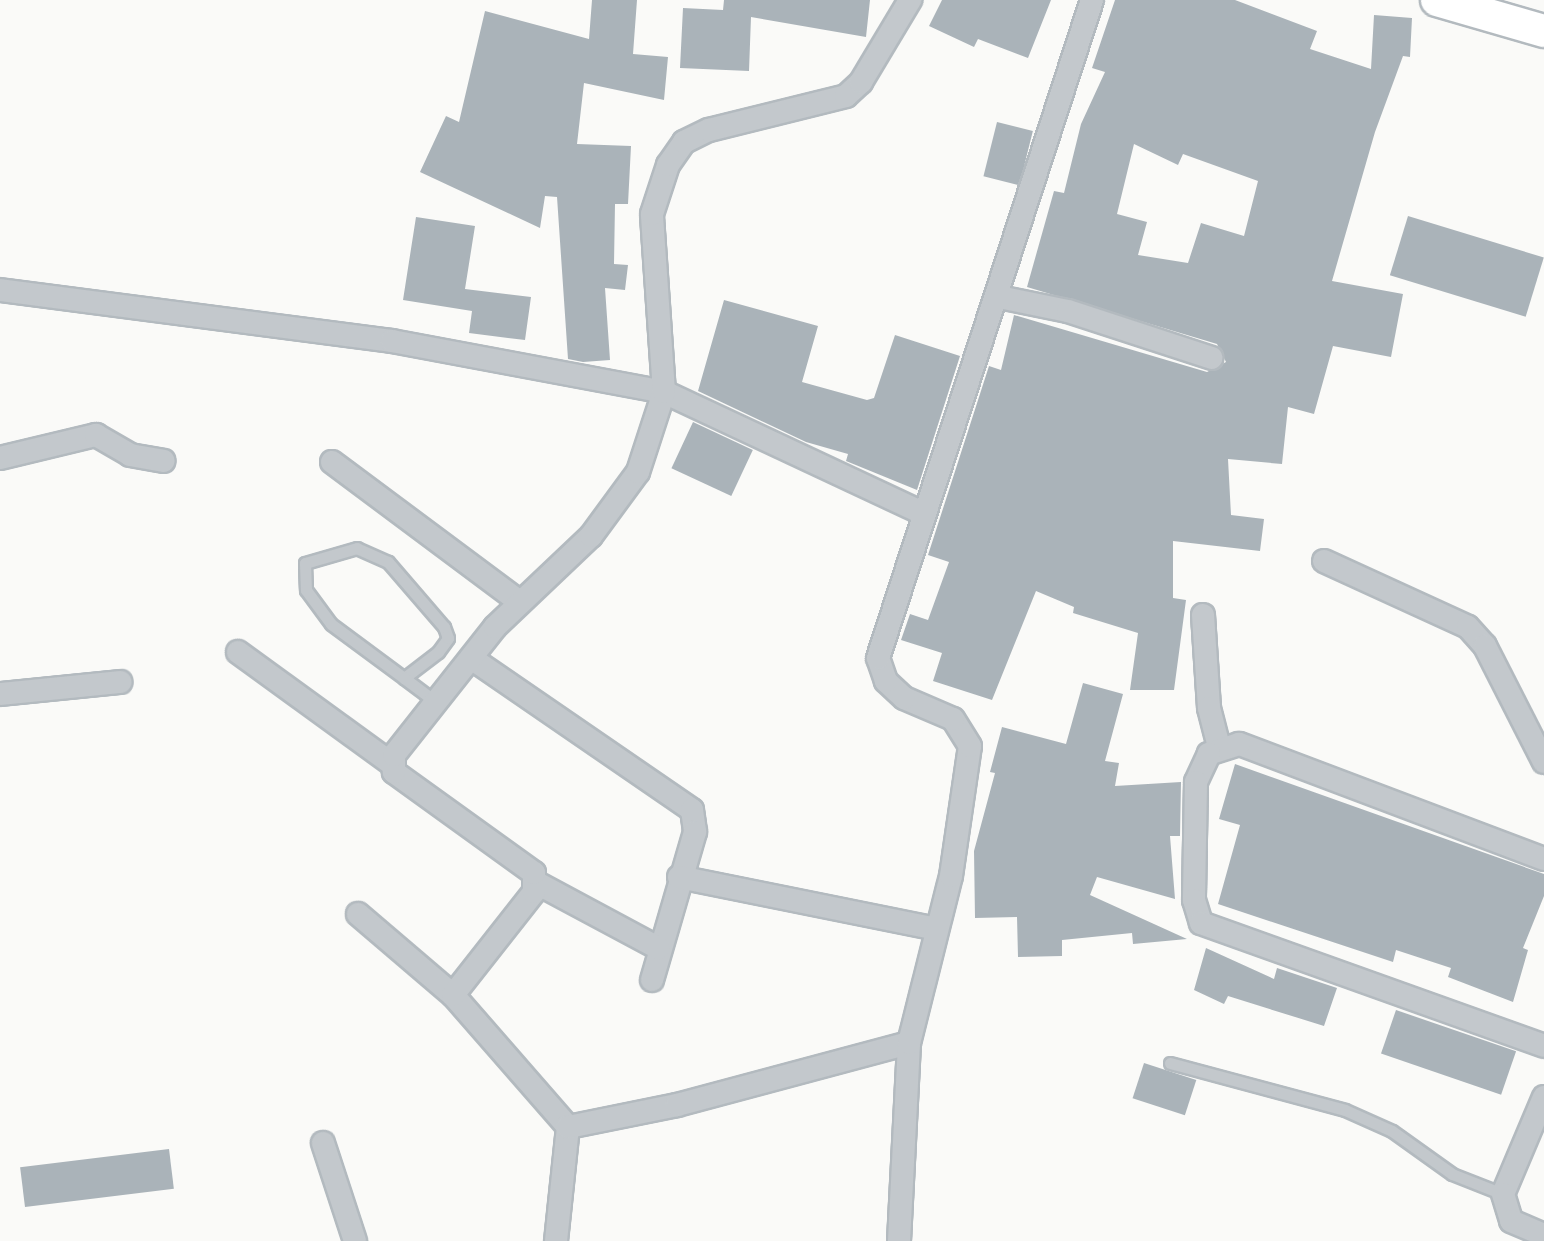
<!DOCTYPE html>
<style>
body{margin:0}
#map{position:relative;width:1544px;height:1241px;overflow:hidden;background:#fafaf8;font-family:"PT Sans",sans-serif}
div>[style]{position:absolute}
.building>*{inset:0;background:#aab3b9;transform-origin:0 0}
.roads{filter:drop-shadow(2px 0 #b3babf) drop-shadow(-2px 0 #b3babf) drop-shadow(0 2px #b3babf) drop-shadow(0 -2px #b3babf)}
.lane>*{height:11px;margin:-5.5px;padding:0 5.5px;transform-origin:5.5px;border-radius:5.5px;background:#c3c8cc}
.street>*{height:22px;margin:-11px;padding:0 11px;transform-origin:11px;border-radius:11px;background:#c3c8cc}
.secondary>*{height:32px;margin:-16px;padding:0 16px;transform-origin:16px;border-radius:16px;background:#fff}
span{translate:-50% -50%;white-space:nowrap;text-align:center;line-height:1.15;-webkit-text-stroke:10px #fff;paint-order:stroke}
</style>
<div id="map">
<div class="building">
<i style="clip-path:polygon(592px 0,637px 0,633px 54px,668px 57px,664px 100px,584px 83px,577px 144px,631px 146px,628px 204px,615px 204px,614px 264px,628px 265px,625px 290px,605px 288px,610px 360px,583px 362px,568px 359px,557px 197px,545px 196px,540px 228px,420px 172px,446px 116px,459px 122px,485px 11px,589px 39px)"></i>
<i style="clip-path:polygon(724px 0,870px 0,866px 37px,751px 17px,749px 71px,680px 68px,683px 8px,723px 10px)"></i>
<i style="clip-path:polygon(942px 0,1051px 0,1028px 58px,978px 39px,974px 47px,929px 26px)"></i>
<i style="clip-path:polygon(evenodd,1115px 0,1235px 0,1317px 31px,1310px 49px,1371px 69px,1374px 15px,1412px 18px,1410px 57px,1403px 56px,1375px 132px,1332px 281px,1403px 294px,1391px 357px,1333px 346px,1314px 414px,1288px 407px,1282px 464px,1228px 459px,1231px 515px,1264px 519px,1260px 551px,1173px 541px,1173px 598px,1186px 600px,1174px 690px,1130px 690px,1138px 633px,1073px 613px,1074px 607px,1036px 591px,992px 700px,933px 681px,942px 653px,901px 640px,910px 614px,928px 620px,949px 562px,928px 555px,989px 366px,1001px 370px,1014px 315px,1207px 372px,1226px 362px,1217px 344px,1027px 287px,1054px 191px,1064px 193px,1081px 124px,1105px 72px,1092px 68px,1115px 0,1134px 144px,1178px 165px,1183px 154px,1258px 181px,1244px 236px,1201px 223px,1188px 263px,1138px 255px,1147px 222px,1117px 214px,1134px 144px)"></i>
<i style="left:997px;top:122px;width:37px;height:56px;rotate:14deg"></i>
<i style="left:1408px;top:216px;width:142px;height:62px;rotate:17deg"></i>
<i style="clip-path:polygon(416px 217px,475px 226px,465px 289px,531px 297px,525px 340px,469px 333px,472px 311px,403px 300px)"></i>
<i style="clip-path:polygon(724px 300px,818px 326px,802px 382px,867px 400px,874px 398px,895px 335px,960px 356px,917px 490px,846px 461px,848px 454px,806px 442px,698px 391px)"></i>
<i style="left:693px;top:422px;width:66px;height:51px;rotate:25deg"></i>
<i style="clip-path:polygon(1083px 683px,1123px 694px,1105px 761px,1119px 763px,1115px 786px,1181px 782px,1180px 836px,1170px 836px,1175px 899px,1097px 877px,1090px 895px,1187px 939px,1133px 944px,1132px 933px,1062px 940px,1062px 956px,1018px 957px,1017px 917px,975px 918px,974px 851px,995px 773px,990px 772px,1002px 727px,1066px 744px)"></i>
<i style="clip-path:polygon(1235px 764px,1544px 874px,1544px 896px,1523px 948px,1528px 950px,1513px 1002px,1448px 977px,1451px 968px,1396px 950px,1393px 962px,1218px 904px,1240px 825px,1219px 819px)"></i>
<i style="clip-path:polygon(1206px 948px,1274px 979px,1277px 968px,1337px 988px,1324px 1026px,1228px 996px,1224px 1004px,1194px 990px)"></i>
<i style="left:1396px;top:1010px;width:127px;height:46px;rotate:19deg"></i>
<i style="left:1144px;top:1063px;width:55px;height:37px;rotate:18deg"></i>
<i style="left:169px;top:1149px;width:40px;height:150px;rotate:83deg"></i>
</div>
<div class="roads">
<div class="lane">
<i style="left:404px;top:678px;width:43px;rotate:-37.4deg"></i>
<i style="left:438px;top:652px;width:17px;rotate:-54deg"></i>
<i style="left:448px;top:638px;width:12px;rotate:-110deg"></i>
<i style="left:444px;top:627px;width:86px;rotate:-130.7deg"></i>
<i style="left:388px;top:562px;width:34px;rotate:-156deg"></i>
<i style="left:357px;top:548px;width:54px;rotate:163.9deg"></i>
<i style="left:305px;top:563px;width:27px;rotate:88deg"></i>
<i style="left:306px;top:590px;width:42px;rotate:53.7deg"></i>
<i style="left:331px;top:624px;width:91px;rotate:36.5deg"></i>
<i style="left:404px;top:678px;width:39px;rotate:37deg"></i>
<i style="left:1170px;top:1063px;width:181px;rotate:15deg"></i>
<i style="left:1345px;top:1110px;width:51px;rotate:24.1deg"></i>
<i style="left:1392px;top:1131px;width:74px;rotate:35.6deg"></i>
<i style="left:1452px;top:1174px;width:55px;rotate:21.4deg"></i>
</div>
<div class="street">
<i style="left:0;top:290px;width:395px;rotate:7.4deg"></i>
<i style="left:392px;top:341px;width:277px;rotate:10.6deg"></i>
<i style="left:664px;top:392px;width:285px;rotate:25.1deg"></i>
<i style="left:999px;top:297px;width:70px;rotate:11.5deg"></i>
<i style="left:1068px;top:311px;width:151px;rotate:18.1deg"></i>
<i style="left:0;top:458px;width:99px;rotate:-13.5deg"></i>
<i style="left:96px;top:435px;width:39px;rotate:30deg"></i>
<i style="left:130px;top:455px;width:34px;rotate:10deg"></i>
<i style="left:332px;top:462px;width:234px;rotate:36.7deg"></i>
<i style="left:1324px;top:561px;width:158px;rotate:24.6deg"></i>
<i style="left:1468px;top:627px;width:25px;rotate:48deg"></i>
<i style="left:1485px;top:646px;width:130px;rotate:63deg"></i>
<i style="left:1203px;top:615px;width:93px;rotate:86.3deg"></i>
<i style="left:1209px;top:708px;width:40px;rotate:75.6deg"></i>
<i style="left:238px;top:652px;width:189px;rotate:36deg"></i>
<i style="left:471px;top:658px;width:268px;rotate:34.5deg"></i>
<i style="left:692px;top:810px;width:22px;rotate:82deg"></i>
<i style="left:695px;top:832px;width:154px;rotate:106.2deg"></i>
<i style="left:0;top:694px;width:121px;rotate:-5.7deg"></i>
<i style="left:1544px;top:859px;width:326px;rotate:-159.3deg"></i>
<i style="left:1239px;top:744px;width:32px;rotate:162deg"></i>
<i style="left:1209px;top:754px;width:31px;rotate:115deg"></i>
<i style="left:1196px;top:782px;width:118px;rotate:91deg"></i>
<i style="left:1194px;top:900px;width:24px;rotate:73deg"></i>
<i style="left:1201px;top:923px;width:364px;rotate:19.7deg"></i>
<i style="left:679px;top:877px;width:263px;rotate:11.4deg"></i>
<i style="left:535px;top:882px;width:140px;rotate:28.2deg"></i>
<i style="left:358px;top:914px;width:125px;rotate:40.5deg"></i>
<i style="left:453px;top:995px;width:175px;rotate:48.9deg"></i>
<i style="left:453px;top:995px;width:131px;rotate:-51.8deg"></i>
<i style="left:534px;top:892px;width:19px;rotate:-90deg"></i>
<i style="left:534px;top:873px;width:173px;rotate:-144.2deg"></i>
<i style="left:394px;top:772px;width:17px;rotate:-90deg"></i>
<i style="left:394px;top:755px;width:163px;rotate:-51.7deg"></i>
<i style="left:495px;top:627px;width:132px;rotate:-43.5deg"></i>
<i style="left:591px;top:536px;width:79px;rotate:-53.7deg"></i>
<i style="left:638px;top:472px;width:84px;rotate:-72deg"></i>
<i style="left:664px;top:392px;width:178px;rotate:-93.9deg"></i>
<i style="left:652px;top:214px;width:52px;rotate:-71.9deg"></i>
<i style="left:668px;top:165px;width:28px;rotate:-55deg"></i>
<i style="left:684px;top:142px;width:28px;rotate:-26deg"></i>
<i style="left:709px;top:130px;width:141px;rotate:-13.9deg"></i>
<i style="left:846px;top:96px;width:21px;rotate:-43deg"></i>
<i style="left:861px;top:82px;width:96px;rotate:-59.1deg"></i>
<i style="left:1544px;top:1097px;width:105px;rotate:112.9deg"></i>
<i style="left:1503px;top:1194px;width:28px;rotate:73deg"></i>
<i style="left:1511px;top:1221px;width:36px;rotate:23deg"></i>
<i style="left:323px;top:1143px;width:103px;rotate:71.9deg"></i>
<i style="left:556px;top:1241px;width:115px;rotate:-84deg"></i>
<i style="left:568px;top:1127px;width:111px;rotate:-11.4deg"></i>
<i style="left:677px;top:1105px;width:240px;rotate:-15deg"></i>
<i style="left:899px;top:1241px;width:198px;rotate:-87.1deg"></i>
<i style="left:909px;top:1043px;width:172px;rotate:-75.9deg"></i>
<i style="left:951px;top:876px;width:131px;rotate:-81.7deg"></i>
<i style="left:970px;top:746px;width:32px;rotate:-122deg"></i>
<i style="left:953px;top:719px;width:53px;rotate:-156.8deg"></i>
<i style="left:904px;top:698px;width:25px;rotate:-137deg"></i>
<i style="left:886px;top:681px;width:24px;rotate:-109deg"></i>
<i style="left:878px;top:658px;width:692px;rotate:-71.98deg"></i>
</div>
<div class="secondary">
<i style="left:1437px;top:0;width:111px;rotate:16.2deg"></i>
</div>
</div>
</div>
